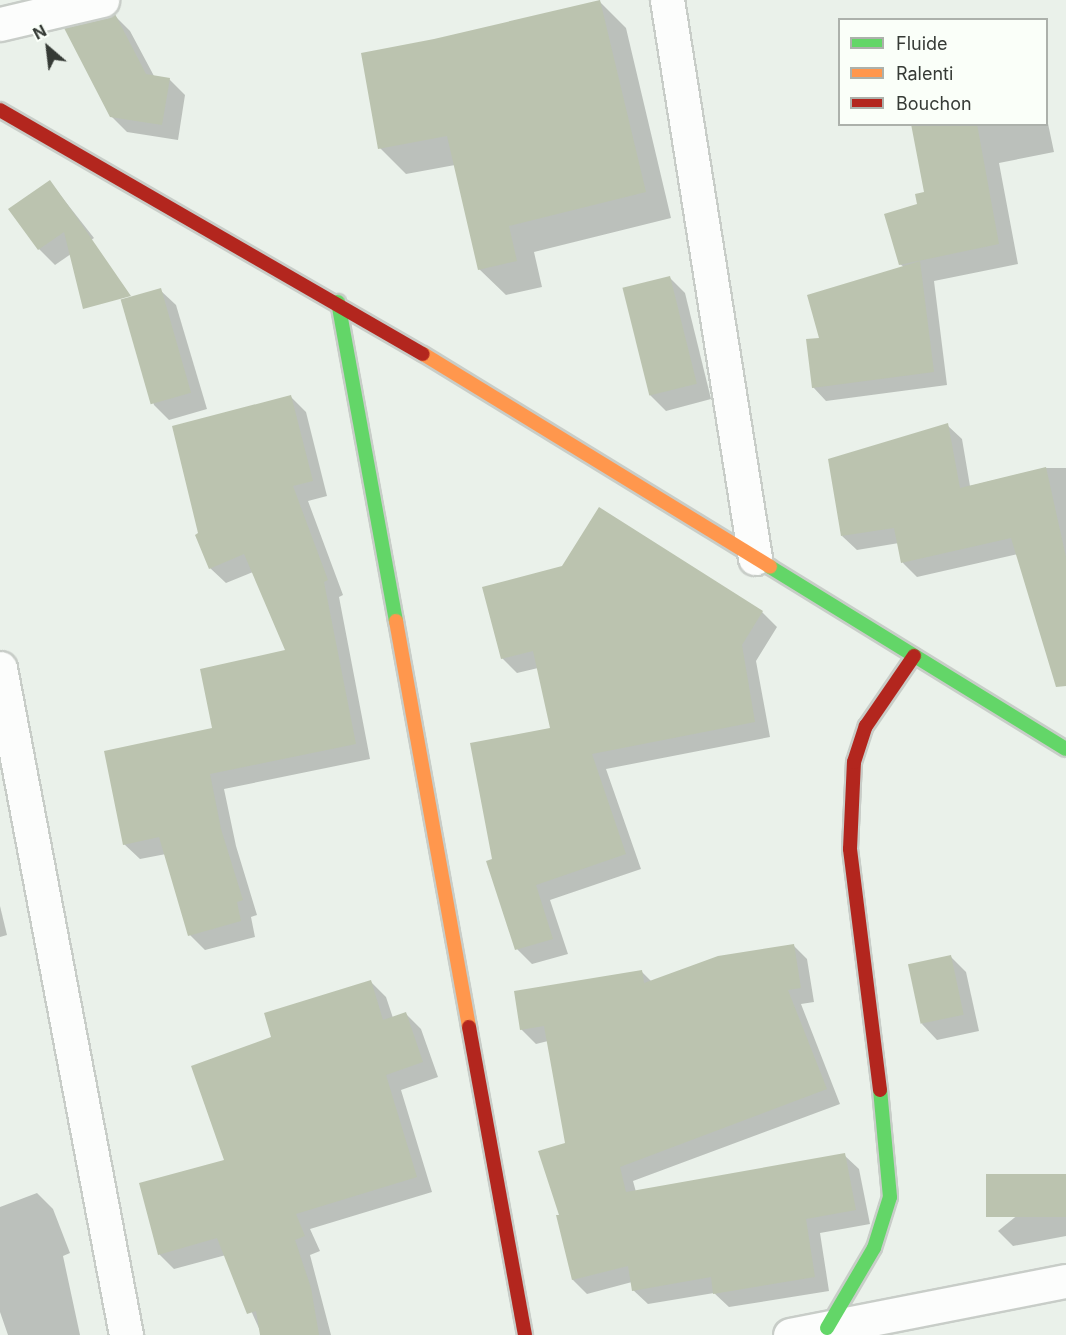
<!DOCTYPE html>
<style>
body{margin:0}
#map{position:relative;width:1066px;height:1335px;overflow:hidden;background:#eaf1ea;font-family:Inter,sans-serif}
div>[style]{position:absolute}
.shadow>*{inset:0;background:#0003}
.building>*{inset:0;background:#bbc3af;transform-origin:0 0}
.roads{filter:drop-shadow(2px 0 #c8cdc8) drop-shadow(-2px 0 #c8cdc8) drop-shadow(0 2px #c8cdc8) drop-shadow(0 -2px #c8cdc8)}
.street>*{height:33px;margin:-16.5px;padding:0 16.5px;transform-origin:16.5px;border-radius:16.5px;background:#fcfdfc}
.fast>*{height:14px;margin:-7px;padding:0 7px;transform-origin:7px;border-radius:7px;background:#63d668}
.slow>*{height:14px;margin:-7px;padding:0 7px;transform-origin:7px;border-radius:7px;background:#ff974d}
.jam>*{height:14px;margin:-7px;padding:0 7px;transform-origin:7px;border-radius:7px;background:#b3261e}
span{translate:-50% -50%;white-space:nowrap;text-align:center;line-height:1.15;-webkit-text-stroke:5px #fafff9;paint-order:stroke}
.legend{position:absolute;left:838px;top:18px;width:210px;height:108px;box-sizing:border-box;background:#fafff9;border:2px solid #acb1ab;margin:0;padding:8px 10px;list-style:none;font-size:18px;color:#363b36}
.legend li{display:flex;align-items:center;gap:12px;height:30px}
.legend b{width:30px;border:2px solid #acb1ab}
.north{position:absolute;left:18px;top:18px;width:60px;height:60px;-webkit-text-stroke:4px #fafff9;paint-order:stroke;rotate:332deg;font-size:16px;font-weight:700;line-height:24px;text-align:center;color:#363b36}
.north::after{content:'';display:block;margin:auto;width:21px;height:27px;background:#363b36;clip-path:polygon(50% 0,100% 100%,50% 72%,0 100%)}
</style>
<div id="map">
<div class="shadow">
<i style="clip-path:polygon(599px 1px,626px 28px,671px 218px,534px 252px,542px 287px,506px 295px,479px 269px,455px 165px,406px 174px,380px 148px,434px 41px)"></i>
<i style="clip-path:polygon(114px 15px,130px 31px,154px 76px,169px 79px,185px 95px,178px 140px,127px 132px,111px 116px)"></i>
<i style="clip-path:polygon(1046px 114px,1054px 152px,999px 163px,1018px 264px,934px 281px,947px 385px,826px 401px,813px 387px,821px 339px,904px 267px,900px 264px,925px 193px,912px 124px,1046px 124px)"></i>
<i style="clip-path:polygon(50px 182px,94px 238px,55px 265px,39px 249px)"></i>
<i style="clip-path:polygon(669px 277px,685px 293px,711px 399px,666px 411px,650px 395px)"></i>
<i style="clip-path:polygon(160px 290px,176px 305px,207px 409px,169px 420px,154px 405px,123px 301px)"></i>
<i style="clip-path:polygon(291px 397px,306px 412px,327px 496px,308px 501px,343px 595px,339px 597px,370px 759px,224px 789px,236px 846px,257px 915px,251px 917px,255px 937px,205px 950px,190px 935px,166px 854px,140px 859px,124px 844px,287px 651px,253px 572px,226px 583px,210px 568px)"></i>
<i style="clip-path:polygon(947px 425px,962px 439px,970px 486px,1045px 468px,1066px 468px,1066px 667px,1018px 554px,917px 577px,903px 563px,899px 543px,857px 550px,842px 536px)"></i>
<i style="clip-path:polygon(483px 588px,762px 612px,777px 627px,756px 661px,770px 737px,606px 769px,641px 869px,550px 900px,568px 954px,532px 964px,517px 949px,494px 860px,552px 729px,538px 668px,517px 673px,502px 658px)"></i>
<i style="clip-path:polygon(0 906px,7px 935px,0 937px)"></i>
<i style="clip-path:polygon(793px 945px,807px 959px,814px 1002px,801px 1004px,840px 1104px,633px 1181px,636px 1192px,844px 1155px,859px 1169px,870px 1224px,820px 1233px,829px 1291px,729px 1307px,714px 1293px,648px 1304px,633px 1290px,632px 1282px,587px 1294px,573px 1280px,561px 1216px,567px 1144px,548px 1041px,536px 1044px,521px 1029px,641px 971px,652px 982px)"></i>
<i style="clip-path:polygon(951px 957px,966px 972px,979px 1031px,937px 1040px,922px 1024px)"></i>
<i style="clip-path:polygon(371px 982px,386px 997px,393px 1018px,405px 1013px,421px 1029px,438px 1077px,401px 1090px,432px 1192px,310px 1229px,320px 1251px,310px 1255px,331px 1335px,262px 1335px,226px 1255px,174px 1269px,159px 1254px,226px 1161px,273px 1038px)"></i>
<i style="clip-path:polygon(1066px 1176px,1066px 1236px,1013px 1246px,998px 1231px)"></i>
<i style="clip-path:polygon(37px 1193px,53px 1209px,70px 1253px,63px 1256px,80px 1335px,8px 1335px,0 1312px,0 1207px)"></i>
</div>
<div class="building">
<i style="clip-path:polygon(600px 0,646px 192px,509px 226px,517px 261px,478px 270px,447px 136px,378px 149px,361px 53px,434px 39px)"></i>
<i style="clip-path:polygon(115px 14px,146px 74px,170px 78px,162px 125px,110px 117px,64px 28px)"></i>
<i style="clip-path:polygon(911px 124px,977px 124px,999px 244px,899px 265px,884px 214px,917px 204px,915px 194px,924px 192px)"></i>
<i style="clip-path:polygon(50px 180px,80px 222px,131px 296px,83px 309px,64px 232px,38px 250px,8px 209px)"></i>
<i style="clip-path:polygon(920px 261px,934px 372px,812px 388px,806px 339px,819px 338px,807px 295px)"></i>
<i style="left:670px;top:276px;width:111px;height:49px;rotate:76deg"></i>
<i style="left:161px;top:288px;width:109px;height:42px;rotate:74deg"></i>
<i style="clip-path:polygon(291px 395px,313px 481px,293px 486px,328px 580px,324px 582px,356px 744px,210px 774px,221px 829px,243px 900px,237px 902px,241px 921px,188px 936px,159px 837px,123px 845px,104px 751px,212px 728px,200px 669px,285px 650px,244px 554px,209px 569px,195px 535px,198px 533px,172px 426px)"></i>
<i style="clip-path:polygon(948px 423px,960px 488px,1046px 467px,1066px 557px,1066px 686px,1056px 687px,1011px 538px,901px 563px,894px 528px,841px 536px,828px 459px)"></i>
<i style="clip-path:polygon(599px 507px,763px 611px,742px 645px,755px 722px,592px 754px,626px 854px,536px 885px,553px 939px,515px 950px,486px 861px,492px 859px,470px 743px,550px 728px,533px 651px,501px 659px,482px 587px,562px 566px)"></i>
<i style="clip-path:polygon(794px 944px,801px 988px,788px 990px,827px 1089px,620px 1167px,626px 1192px,845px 1153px,856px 1210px,806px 1219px,815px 1277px,713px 1294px,711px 1277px,632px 1291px,628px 1266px,572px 1280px,556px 1215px,559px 1215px,538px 1151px,565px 1143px,544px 1026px,520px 1030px,514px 991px,642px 970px,644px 983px,718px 956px)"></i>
<i style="left:951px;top:955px;width:61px;height:44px;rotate:78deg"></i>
<i style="clip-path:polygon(371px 980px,383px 1020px,406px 1012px,423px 1062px,386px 1075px,417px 1177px,296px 1214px,305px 1236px,295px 1240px,311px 1288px,319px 1335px,260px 1335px,256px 1311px,247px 1314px,217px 1238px,158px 1255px,139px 1183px,224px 1160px,191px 1066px,271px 1037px,264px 1013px)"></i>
<i style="left:1066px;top:1174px;width:43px;height:80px;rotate:90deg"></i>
</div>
<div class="roads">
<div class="street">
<i style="left:667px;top:0;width:565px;rotate:81.04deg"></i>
<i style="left:0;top:24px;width:105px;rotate:-13.2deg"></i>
<i style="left:0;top:668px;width:679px;rotate:79.3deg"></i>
<i style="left:790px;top:1335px;width:281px;rotate:-11.1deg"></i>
</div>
<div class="fast">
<i style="left:338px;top:302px;width:324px;rotate:79.7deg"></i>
<i style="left:770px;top:567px;width:347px;rotate:31.6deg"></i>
<i style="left:827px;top:1328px;width:93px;rotate:-59.6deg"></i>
<i style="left:874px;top:1248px;width:53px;rotate:-72.6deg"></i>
<i style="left:890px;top:1197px;width:107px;rotate:-95.3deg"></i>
</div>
<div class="slow">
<i style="left:423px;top:354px;width:407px;rotate:31.5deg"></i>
<i style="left:396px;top:621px;width:413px;rotate:79.8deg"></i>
</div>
<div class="jam">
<i style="left:0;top:110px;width:488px;rotate:30deg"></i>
<i style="left:469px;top:1027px;width:313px;rotate:79.7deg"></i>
<i style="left:880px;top:1090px;width:243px;rotate:-97.1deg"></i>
<i style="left:850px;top:849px;width:87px;rotate:-87.4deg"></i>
<i style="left:854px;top:762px;width:38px;rotate:-72deg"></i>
<i style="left:866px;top:726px;width:85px;rotate:-55.6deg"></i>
</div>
</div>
<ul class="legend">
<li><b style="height:8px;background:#63d668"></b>Fluide</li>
<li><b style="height:8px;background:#ff974d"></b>Ralenti</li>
<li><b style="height:8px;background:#b3261e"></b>Bouchon</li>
</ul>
<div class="north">N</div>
</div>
